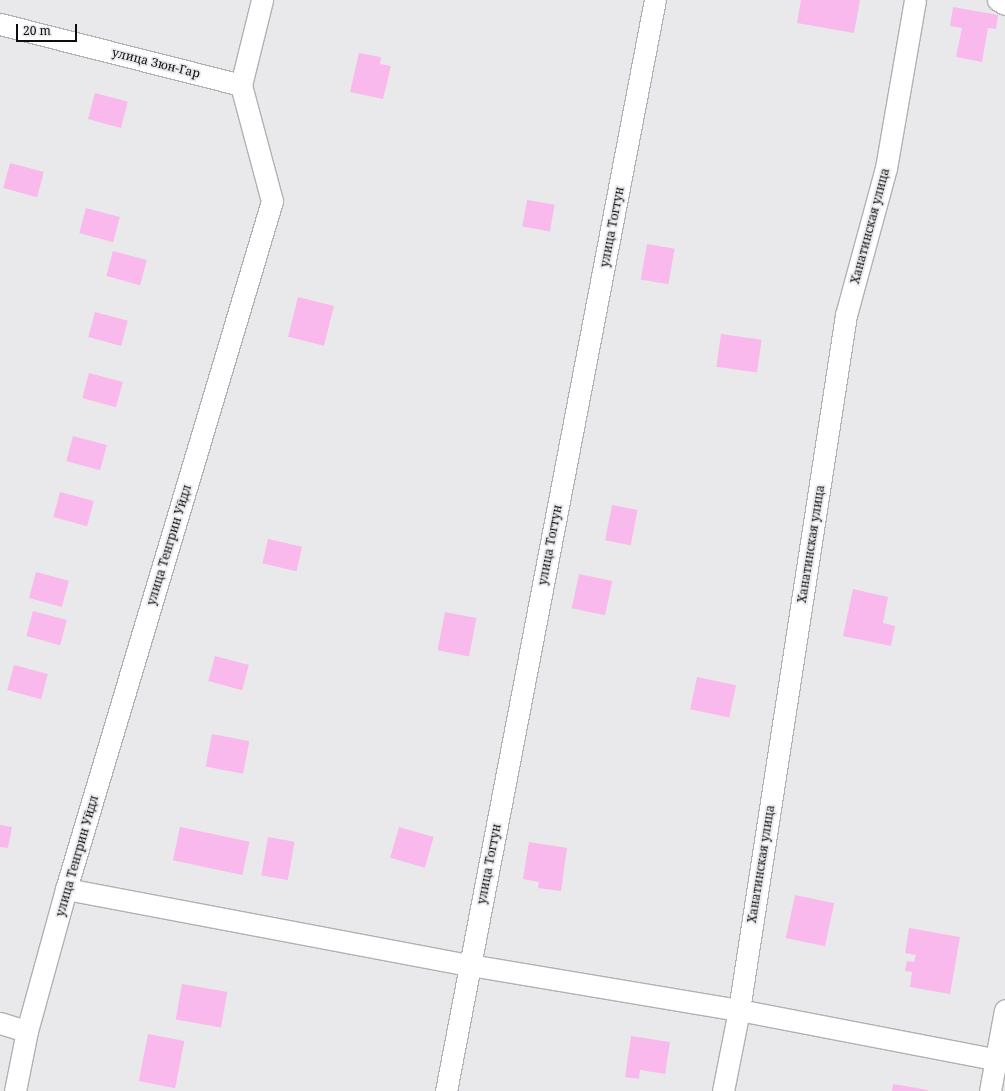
<!DOCTYPE html>
<meta charset="utf-8">
<style>
body{margin:0}
#map{position:relative;width:1005px;height:1091px;overflow:hidden;background:#e9e8eb;font-family:"Noto Serif",serif}
div>[style]{position:absolute}
.building>*{inset:0;background:#fab9ec;transform-origin:0 0}
.roads{filter:drop-shadow(1px 0 #b1b0b4) drop-shadow(-1px 0 #b1b0b4) drop-shadow(0 1px #b1b0b4) drop-shadow(0 -1px #b1b0b4)}
.minor>*{height:21px;margin:-10.5px;padding:0 10.5px;transform-origin:10.5px;border-radius:10.5px;background:#fff}
span{translate:-50% -50%;white-space:nowrap;text-align:center;line-height:1.15;-webkit-text-stroke:3.5px #e9e8eb;paint-order:stroke}
.street-label{font-size:12px;color:#0d0d0e}
.scale{position:absolute;left:16px;top:24px;width:61px;height:18px;box-sizing:border-box;border:2px solid #0d0d0e;border-top:0;padding-left:5px;font-size:12px;line-height:14px;white-space:nowrap;color:#0d0d0e;-webkit-text-stroke:3px #e9e8eb;paint-order:stroke}
</style>
<div id="map">
<div class="building">
<i style="clip-path:polygon(801px 0,860px 0,854px 33px,797px 23px)"></i>
<i style="clip-path:polygon(953px 7px,998px 15px,996px 29px,988px 28px,982px 62px,956px 57px,962px 28px,950px 26px)"></i>
<i style="clip-path:polygon(359px 53px,381px 57px,380px 64px,391px 66px,383px 99px,350px 92px)"></i>
<i style="left:95px;top:93px;width:34px;height:27px;rotate:15deg"></i>
<i style="left:10px;top:163px;width:35px;height:26px;rotate:15deg"></i>
<i style="left:527px;top:200px;width:28px;height:27px;rotate:10deg"></i>
<i style="left:86px;top:208px;width:35px;height:26px;rotate:15deg"></i>
<i style="left:647px;top:244px;width:28px;height:36px;rotate:10deg"></i>
<i style="left:113px;top:251px;width:35px;height:26px;rotate:15deg"></i>
<i style="left:298px;top:297px;width:37px;height:41px;rotate:14deg"></i>
<i style="left:95px;top:312px;width:34px;height:26px;rotate:15deg"></i>
<i style="left:721px;top:334px;width:41px;height:33px;rotate:8deg"></i>
<i style="left:89px;top:373px;width:35px;height:26px;rotate:15deg"></i>
<i style="left:73px;top:436px;width:35px;height:26px;rotate:15deg"></i>
<i style="left:60px;top:492px;width:35px;height:26px;rotate:15deg"></i>
<i style="left:612px;top:505px;width:26px;height:36px;rotate:11deg"></i>
<i style="left:268px;top:539px;width:35px;height:25px;rotate:13deg"></i>
<i style="left:36px;top:572px;width:34px;height:27px;rotate:15deg"></i>
<i style="left:579px;top:574px;width:34px;height:35px;rotate:12deg"></i>
<i style="clip-path:polygon(853px 589px,888px 597px,883px 623px,895px 626px,891px 646px,843px 636px)"></i>
<i style="left:33px;top:611px;width:35px;height:26px;rotate:15deg"></i>
<i style="left:445px;top:612px;width:32px;height:39px;rotate:11deg"></i>
<i style="left:215px;top:656px;width:35px;height:26px;rotate:15deg"></i>
<i style="left:14px;top:665px;width:35px;height:26px;rotate:15deg"></i>
<i style="left:697px;top:677px;width:40px;height:33px;rotate:12deg"></i>
<i style="left:212px;top:734px;width:38px;height:33px;rotate:11deg"></i>
<i style="clip-path:polygon(0 825px,12px 827px,8px 848px,0 847px)"></i>
<i style="left:180px;top:827px;width:71px;height:34px;rotate:12deg"></i>
<i style="left:399px;top:827px;width:36px;height:32px;rotate:16deg"></i>
<i style="left:268px;top:837px;width:27px;height:39px;rotate:10deg"></i>
<i style="clip-path:polygon(529px 842px,567px 848px,561px 891px,538px 888px,539px 882px,523px 879px)"></i>
<i style="left:795px;top:895px;width:40px;height:44px;rotate:12deg"></i>
<i style="clip-path:polygon(909px 928px,960px 937px,950px 994px,910px 987px,912px 972px,905px 971px,907px 961px,914px 962px,916px 955px,905px 953px)"></i>
<i style="left:182px;top:984px;width:46px;height:36px;rotate:10deg"></i>
<i style="left:148px;top:1034px;width:37px;height:48px;rotate:11deg"></i>
<i style="clip-path:polygon(631px 1036px,670px 1042px,665px 1074px,640px 1070px,639px 1079px,625px 1077px)"></i>
<i style="clip-path:polygon(893px 1084px,928px 1090px,928px 1091px,892px 1091px)"></i>
</div>
<div class="roads">
<div class="minor">
<i style="left:998px;top:0;width:8px;rotate:30deg"></i>
<i style="left:0;top:24px;width:249px;rotate:14.2deg"></i>
<i style="left:66px;top:889px;width:411px;rotate:10.7deg"></i>
<i style="left:470px;top:965px;width:273px;rotate:9.5deg"></i>
<i style="left:739px;top:1010px;width:271px;rotate:10.9deg"></i>
<i style="left:0;top:1023px;width:28px;rotate:17deg"></i>
<i style="left:15px;top:1091px;width:61px;rotate:-78.7deg"></i>
<i style="left:27px;top:1031px;width:147px;rotate:-74.6deg"></i>
<i style="left:66px;top:889px;width:718px;rotate:-73.33deg"></i>
<i style="left:272px;top:201px;width:120px;rotate:-105deg"></i>
<i style="left:241px;top:85px;width:88px;rotate:-76.1deg"></i>
<i style="left:446px;top:1091px;width:1111px;rotate:-79.16deg"></i>
<i style="left:723px;top:1091px;width:83px;rotate:-78.8deg"></i>
<i style="left:739px;top:1010px;width:703px;rotate:-81.25deg"></i>
<i style="left:846px;top:315px;width:152px;rotate:-74.8deg"></i>
<i style="left:886px;top:168px;width:170px;rotate:-80.2deg"></i>
<i style="left:990px;top:1091px;width:82px;rotate:-79.5deg"></i>
</div>
</div>
<div class="street-label">
<span style="left:156px;top:63px;rotate:14deg">улица Зюн-Гар</span>
<span style="left:870px;top:226px;rotate:-75deg">Ханатинская улица</span>
<span style="left:612px;top:227px;rotate:-79deg">улица Тогтун</span>
<span style="left:811px;top:544px;rotate:-81deg">Ханатинская улица</span>
<span style="left:169px;top:545px;rotate:-73deg">улица Тенгрин Уйдл</span>
<span style="left:550px;top:545px;rotate:-79deg">улица Тогтун</span>
<span style="left:77px;top:856px;rotate:-74deg">улица Тенгрин Уйдл</span>
<span style="left:489px;top:864px;rotate:-79deg">улица Тогтун</span>
<span style="left:761px;top:864px;rotate:-81deg">Ханатинская улица</span>
</div>
<div class="scale">20 m</div>
</div>
